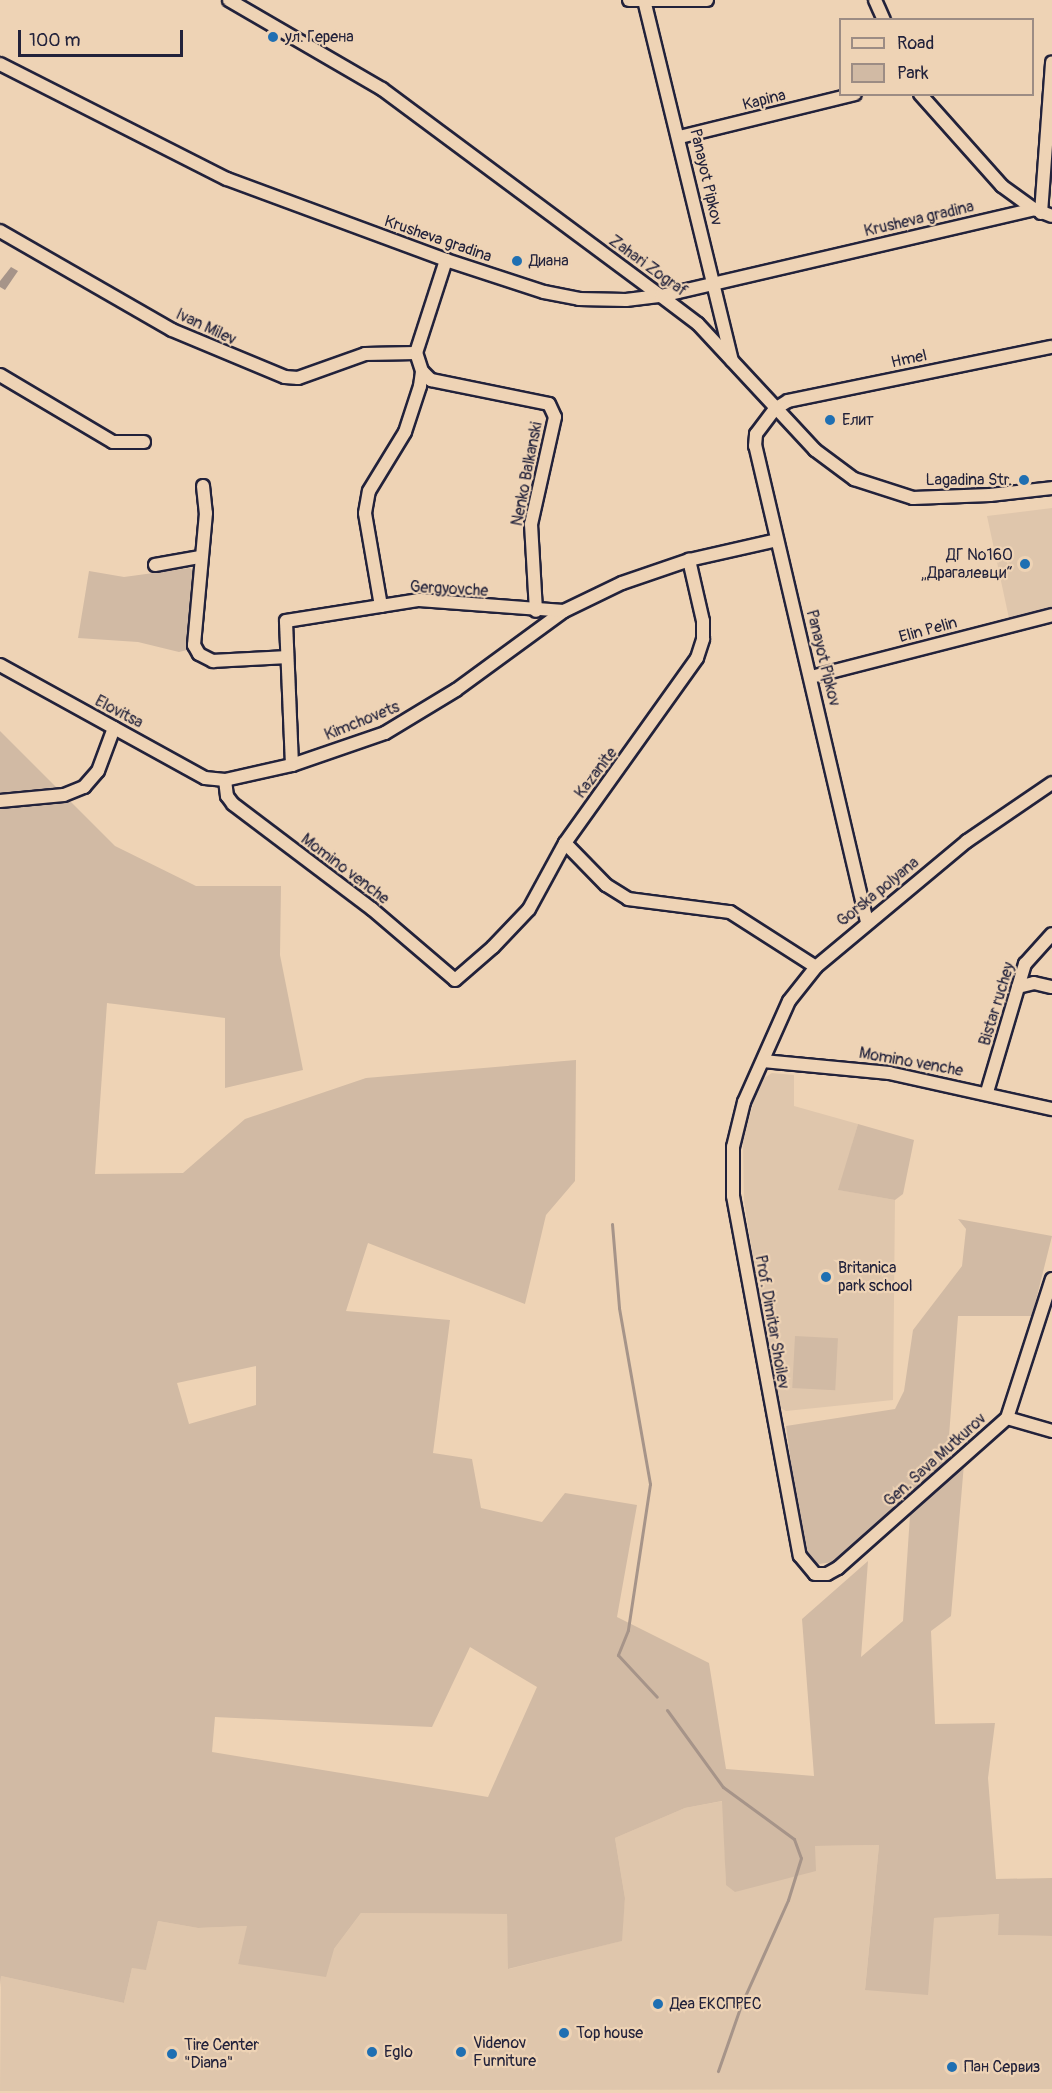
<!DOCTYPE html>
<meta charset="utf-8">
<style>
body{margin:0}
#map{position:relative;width:1052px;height:2093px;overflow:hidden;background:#eed3b5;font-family:Pangolin,sans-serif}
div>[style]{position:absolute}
.built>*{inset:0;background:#dfc6ac}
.green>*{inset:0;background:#d1baa4;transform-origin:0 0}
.water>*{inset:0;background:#a69489}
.stream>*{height:3px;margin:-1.5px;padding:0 1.5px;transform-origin:1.5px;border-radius:1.5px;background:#a69489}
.roads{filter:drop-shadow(2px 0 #22223b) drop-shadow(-2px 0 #22223b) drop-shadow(0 2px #22223b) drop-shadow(0 -2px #22223b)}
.minor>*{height:12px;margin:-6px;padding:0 6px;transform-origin:6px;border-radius:6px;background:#eed3b5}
.dots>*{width:16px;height:16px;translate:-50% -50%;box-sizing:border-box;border:3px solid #eed3b5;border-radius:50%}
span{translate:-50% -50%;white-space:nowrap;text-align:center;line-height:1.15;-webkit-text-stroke:4.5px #eed3b5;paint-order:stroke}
.poi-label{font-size:16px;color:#22223b}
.left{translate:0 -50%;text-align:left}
.right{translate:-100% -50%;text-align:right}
.street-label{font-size:16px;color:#22223b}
.legend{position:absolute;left:839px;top:18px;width:195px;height:78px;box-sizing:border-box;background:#eed3b5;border:2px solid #9c8c84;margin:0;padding:8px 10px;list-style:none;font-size:18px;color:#22223b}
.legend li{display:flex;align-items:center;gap:12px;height:30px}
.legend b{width:30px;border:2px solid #9c8c84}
.scale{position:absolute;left:18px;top:30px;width:165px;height:27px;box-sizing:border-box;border:3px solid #22223b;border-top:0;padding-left:8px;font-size:18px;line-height:21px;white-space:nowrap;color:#22223b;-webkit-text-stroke:4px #eed3b5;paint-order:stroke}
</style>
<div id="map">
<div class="built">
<i style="clip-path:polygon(1052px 508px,1052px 611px,1010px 623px,987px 516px)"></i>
<i style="clip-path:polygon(772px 1073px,794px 1075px,794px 1106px,858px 1124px,839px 1190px,895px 1200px,893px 1400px,786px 1411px,777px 1406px,744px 1201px,743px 1142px,759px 1081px)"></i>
<i style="clip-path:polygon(723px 1801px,726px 1885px,815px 1846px,879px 1845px,865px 1989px,933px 1918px,1000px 1914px,998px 1935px,1052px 1936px,1052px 2089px,0 2091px,1px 1976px,124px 2003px,132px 1968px,146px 1969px,158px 1921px,198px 1928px,248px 1926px,238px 1964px,334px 1949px,361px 1913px,507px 1914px,509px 1969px,621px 1941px,625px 1898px,615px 1838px,685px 1808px)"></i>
</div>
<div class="green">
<i style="clip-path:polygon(190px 568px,195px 573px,187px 650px,179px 652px,138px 642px,78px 638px,89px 571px,124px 577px)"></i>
<i style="clip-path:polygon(evenodd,0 731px,115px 846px,196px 886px,281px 886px,280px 955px,303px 1070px,225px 1088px,225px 1018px,107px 1003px,95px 1174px,183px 1173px,245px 1119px,366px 1078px,576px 1060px,575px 1181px,546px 1215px,525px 1304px,368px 1243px,346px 1311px,450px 1320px,433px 1453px,472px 1459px,481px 1508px,542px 1522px,565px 1493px,637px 1505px,617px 1617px,709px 1663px,726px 1769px,814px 1776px,802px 1619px,868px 1561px,861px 1657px,903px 1621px,910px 1515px,964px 1464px,951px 1616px,931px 1631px,935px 1724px,995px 1723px,988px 1778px,996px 1879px,1052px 1878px,1052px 1936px,998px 1935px,999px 1914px,934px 1918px,928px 1995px,865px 1990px,879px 1845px,815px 1846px,816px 1871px,735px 1892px,726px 1885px,722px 1801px,685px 1808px,615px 1838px,625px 1898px,622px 1941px,508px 1969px,507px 1914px,361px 1913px,334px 1949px,326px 1977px,238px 1964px,247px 1926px,198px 1928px,158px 1921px,146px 1970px,132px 1968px,124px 2003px,1px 1976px,0 1987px,0 731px,256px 1366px,256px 1405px,189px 1424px,177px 1383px,256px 1366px,0 731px,470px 1647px,537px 1687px,488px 1797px,212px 1752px,215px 1717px,432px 1727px,470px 1647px)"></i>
<i style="clip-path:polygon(858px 1124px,914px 1140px,903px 1194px,895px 1200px,838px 1190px)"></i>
<i style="clip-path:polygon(958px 1219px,1052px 1236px,1032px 1316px,958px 1316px,947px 1463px,833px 1562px,819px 1564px,807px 1557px,801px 1538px,786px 1426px,895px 1409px,904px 1391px,913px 1330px,962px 1266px,966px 1229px)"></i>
<i style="left:795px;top:1336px;width:43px;height:52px;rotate:3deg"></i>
</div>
<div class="water">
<i style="clip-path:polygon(11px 267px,18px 271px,5px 290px,0 287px,0 281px)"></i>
</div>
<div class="stream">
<i style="left:612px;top:1224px;width:84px;rotate:85.2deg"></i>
<i style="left:619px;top:1308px;width:179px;rotate:80deg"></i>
<i style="left:650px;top:1484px;width:148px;rotate:98.6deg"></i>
<i style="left:628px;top:1630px;width:27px;rotate:112deg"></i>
<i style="left:618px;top:1655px;width:57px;rotate:47.1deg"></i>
<i style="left:667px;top:1710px;width:95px;rotate:54deg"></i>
<i style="left:723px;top:1787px;width:88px;rotate:36.2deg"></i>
<i style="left:794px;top:1839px;width:20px;rotate:70deg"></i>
<i style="left:801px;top:1858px;width:44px;rotate:107.2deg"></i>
<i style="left:788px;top:1900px;width:115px;rotate:114.1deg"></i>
<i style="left:741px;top:2005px;width:70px;rotate:109.2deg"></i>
</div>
<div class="roads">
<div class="minor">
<i style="left:229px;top:0;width:177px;rotate:30.2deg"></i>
<i style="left:382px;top:89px;width:347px;rotate:36.6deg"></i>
<i style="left:661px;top:296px;width:46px;rotate:37.1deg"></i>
<i style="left:698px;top:324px;width:172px;rotate:47.1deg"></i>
<i style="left:815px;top:450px;width:49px;rotate:36.6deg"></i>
<i style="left:854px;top:479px;width:62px;rotate:17.9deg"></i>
<i style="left:913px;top:498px;width:77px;rotate:-2.2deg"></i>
<i style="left:990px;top:495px;width:62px;rotate:-6.4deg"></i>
<i style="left:629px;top:0;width:78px"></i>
<i style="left:644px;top:0;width:371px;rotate:76.3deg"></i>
<i style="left:875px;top:0;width:22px;rotate:66deg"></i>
<i style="left:0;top:64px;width:254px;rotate:26.9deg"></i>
<i style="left:227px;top:179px;width:233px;rotate:20.3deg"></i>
<i style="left:446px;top:260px;width:103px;rotate:18.1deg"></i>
<i style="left:544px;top:292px;width:36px;rotate:11deg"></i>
<i style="left:579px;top:299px;width:47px;rotate:1.2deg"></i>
<i style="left:626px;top:300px;width:35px;rotate:-7deg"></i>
<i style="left:661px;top:296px;width:383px;rotate:-13.1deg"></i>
<i style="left:920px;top:94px;width:123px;rotate:48.3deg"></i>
<i style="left:1002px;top:186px;width:39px;rotate:36deg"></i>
<i style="left:1034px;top:209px;width:19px;rotate:21deg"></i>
<i style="left:680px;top:137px;width:180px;rotate:-13.8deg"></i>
<i style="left:1041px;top:213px;width:151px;rotate:-85.8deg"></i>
<i style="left:0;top:231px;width:198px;rotate:29.9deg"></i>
<i style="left:172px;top:330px;width:122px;rotate:22.6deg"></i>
<i style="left:285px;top:377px;width:13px;rotate:4deg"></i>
<i style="left:298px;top:378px;width:71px;rotate:-19.7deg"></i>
<i style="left:365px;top:354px;width:51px;rotate:-1.1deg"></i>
<i style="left:422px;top:371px;width:13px;rotate:45deg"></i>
<i style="left:431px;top:380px;width:120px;rotate:11.5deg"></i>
<i style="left:549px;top:404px;width:14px;rotate:65deg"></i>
<i style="left:555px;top:417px;width:110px;rotate:102.6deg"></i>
<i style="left:531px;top:524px;width:87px;rotate:86.7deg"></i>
<i style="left:0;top:375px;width:131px;rotate:30.7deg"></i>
<i style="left:113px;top:442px;width:31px"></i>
<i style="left:203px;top:486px;width:27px;rotate:84deg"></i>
<i style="left:206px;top:513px;width:133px;rotate:95.2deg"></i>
<i style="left:194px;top:645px;width:10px;rotate:61deg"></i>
<i style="left:199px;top:654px;width:16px;rotate:27deg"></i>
<i style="left:213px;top:661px;width:74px;rotate:-3.1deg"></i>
<i style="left:155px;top:565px;width:46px;rotate:-10.1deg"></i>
<i style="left:381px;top:606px;width:94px;rotate:-99.8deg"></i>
<i style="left:365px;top:513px;width:22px;rotate:-80deg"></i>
<i style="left:369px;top:491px;width:69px;rotate:-58.6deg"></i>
<i style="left:405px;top:432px;width:48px;rotate:-71.9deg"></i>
<i style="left:420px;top:386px;width:15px;rotate:-82deg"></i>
<i style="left:422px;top:371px;width:19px;rotate:-108deg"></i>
<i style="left:416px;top:353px;width:98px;rotate:-72.1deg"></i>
<i style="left:0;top:665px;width:234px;rotate:28.9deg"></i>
<i style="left:205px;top:778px;width:20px;rotate:6deg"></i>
<i style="left:225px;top:780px;width:69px;rotate:-12.6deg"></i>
<i style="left:292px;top:765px;width:98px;rotate:-19deg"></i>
<i style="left:385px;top:733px;width:83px;rotate:-31.2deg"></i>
<i style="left:456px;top:690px;width:134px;rotate:-36.2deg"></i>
<i style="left:564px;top:611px;width:64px;rotate:-25.8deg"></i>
<i style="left:622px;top:583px;width:71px;rotate:-18.9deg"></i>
<i style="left:689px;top:560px;width:90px;rotate:-12.8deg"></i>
<i style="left:811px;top:677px;width:249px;rotate:-14.4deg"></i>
<i style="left:292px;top:765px;width:144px;rotate:-92.4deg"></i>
<i style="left:286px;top:621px;width:135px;rotate:-9deg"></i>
<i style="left:419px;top:600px;width:145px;rotate:4.3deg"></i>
<i style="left:225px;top:780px;width:16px;rotate:83deg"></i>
<i style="left:227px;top:796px;width:10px;rotate:53deg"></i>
<i style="left:233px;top:804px;width:174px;rotate:37.1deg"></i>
<i style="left:372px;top:909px;width:109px;rotate:40.5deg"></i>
<i style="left:455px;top:980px;width:50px;rotate:-41deg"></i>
<i style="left:493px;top:947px;width:52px;rotate:-46.5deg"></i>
<i style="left:529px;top:909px;width:75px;rotate:-61.4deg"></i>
<i style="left:565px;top:843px;width:227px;rotate:-54.5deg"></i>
<i style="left:697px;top:658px;width:20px;rotate:-72deg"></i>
<i style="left:703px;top:639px;width:18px;rotate:-90deg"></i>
<i style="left:703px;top:621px;width:63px;rotate:-102.9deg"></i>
<i style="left:1052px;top:783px;width:103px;rotate:145.7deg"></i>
<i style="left:967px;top:841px;width:197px;rotate:140.2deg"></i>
<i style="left:816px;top:967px;width:43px;rotate:128.5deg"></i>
<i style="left:789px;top:1001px;width:111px;rotate:114deg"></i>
<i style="left:744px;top:1102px;width:46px;rotate:103.7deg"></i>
<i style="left:733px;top:1147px;width:49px;rotate:90deg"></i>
<i style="left:733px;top:1196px;width:366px;rotate:79.5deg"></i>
<i style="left:800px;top:1556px;width:23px;rotate:50deg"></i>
<i style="left:815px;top:1574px;width:12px"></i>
<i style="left:827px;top:1574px;width:13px;rotate:-29deg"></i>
<i style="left:838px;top:1568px;width:226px;rotate:-41.6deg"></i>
<i style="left:1007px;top:1418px;width:146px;rotate:-72.1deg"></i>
<i style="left:0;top:801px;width:64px;rotate:-5.4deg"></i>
<i style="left:64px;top:795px;width:22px;rotate:-22deg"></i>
<i style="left:84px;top:787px;width:21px;rotate:-49deg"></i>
<i style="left:98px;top:771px;width:46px;rotate:-69.6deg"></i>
<i style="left:565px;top:843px;width:59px;rotate:45.7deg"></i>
<i style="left:606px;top:885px;width:26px;rotate:32deg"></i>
<i style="left:628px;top:899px;width:103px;rotate:7.3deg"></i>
<i style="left:730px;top:912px;width:102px;rotate:32.6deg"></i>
<i style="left:867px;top:922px;width:489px;rotate:-103.2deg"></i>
<i style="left:755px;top:446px;width:12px;rotate:-85deg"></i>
<i style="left:756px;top:434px;width:31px;rotate:-53deg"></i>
<i style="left:775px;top:409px;width:15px;rotate:-32deg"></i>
<i style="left:788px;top:401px;width:269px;rotate:-11.6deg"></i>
<i style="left:1018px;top:987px;width:16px;rotate:-14deg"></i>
<i style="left:1034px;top:983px;width:18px;rotate:13deg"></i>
<i style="left:763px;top:1061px;width:127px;rotate:5.4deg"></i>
<i style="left:889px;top:1073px;width:167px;rotate:12.5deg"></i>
<i style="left:987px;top:1092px;width:134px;rotate:-73.5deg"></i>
<i style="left:1025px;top:964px;width:40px;rotate:-48deg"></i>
<i style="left:1007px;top:1418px;width:47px;rotate:16.1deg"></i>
</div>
</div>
<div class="dots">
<i style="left:273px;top:37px;background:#1f6fb2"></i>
<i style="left:517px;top:261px;background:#1f6fb2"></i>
<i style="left:830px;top:420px;background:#1f6fb2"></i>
<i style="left:1024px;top:480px;background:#1f6fb2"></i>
<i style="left:1025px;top:564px;background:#1f6fb2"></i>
<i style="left:826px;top:1277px;background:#1f6fb2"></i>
<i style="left:658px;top:2004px;background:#1f6fb2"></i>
<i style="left:564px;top:2033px;background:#1f6fb2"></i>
<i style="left:372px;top:2052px;background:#1f6fb2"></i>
<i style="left:461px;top:2052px;background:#1f6fb2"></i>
<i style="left:172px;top:2054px;background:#1f6fb2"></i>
<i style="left:952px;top:2067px;background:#1f6fb2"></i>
</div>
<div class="poi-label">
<span class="left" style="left:285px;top:37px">ул. Герена</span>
<span class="left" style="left:529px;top:261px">Диана</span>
<span class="left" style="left:842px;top:420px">Елит</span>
<span class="right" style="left:1012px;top:480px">Lagadina Str.</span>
<span class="right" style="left:1013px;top:564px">ДГ №160<br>„Драгалевци“</span>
<span class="left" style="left:838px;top:1277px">Britanica<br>park school</span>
<span class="left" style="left:670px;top:2004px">Деа ЕКСПРЕС</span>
<span class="left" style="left:576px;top:2033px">Top house</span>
<span class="left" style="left:473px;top:2052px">Videnov<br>Furniture</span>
<span class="left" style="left:184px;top:2054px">Tire Center<br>"Diana"</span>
<span class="left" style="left:384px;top:2052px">Eglo</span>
<span class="left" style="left:964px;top:2067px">Пан Сервиз</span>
</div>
<div class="street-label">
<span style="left:764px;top:100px;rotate:-14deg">Kapina</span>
<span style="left:706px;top:177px;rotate:77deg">Panayot Pipkov</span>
<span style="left:919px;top:219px;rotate:-13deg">Krusheva gradina</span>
<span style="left:438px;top:239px;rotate:19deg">Krusheva gradina</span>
<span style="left:648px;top:266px;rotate:36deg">Zahari Zograf</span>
<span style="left:206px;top:327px;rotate:25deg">Ivan Milev</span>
<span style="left:909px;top:359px;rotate:-12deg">Hmel</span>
<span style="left:527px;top:474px;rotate:-79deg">Nenko Balkanski</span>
<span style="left:449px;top:589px;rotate:3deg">Gergyovche</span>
<span style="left:928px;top:630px;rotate:-15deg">Elin Pelin</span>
<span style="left:823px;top:658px;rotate:76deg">Panayot Pipkov</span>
<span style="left:119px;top:712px;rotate:28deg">Elovitsa</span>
<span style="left:362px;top:721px;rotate:-22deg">Kimchovets</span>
<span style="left:596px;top:773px;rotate:-53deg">Kazanite</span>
<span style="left:345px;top:869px;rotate:37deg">Momino venche</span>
<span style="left:878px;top:892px;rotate:-39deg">Gorska polyana</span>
<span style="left:997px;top:1004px;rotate:-73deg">Bistar ruchey</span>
<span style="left:911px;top:1062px;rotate:10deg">Momino venche</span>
<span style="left:772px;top:1322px;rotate:80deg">Prof. Dimitar Shoilev</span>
<span style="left:935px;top:1460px;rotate:-42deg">Gen. Sava Mutkurov</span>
</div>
<ul class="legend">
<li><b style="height:8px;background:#eed3b5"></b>Road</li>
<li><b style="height:16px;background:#d1baa4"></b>Park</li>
</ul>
<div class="scale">100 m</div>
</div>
